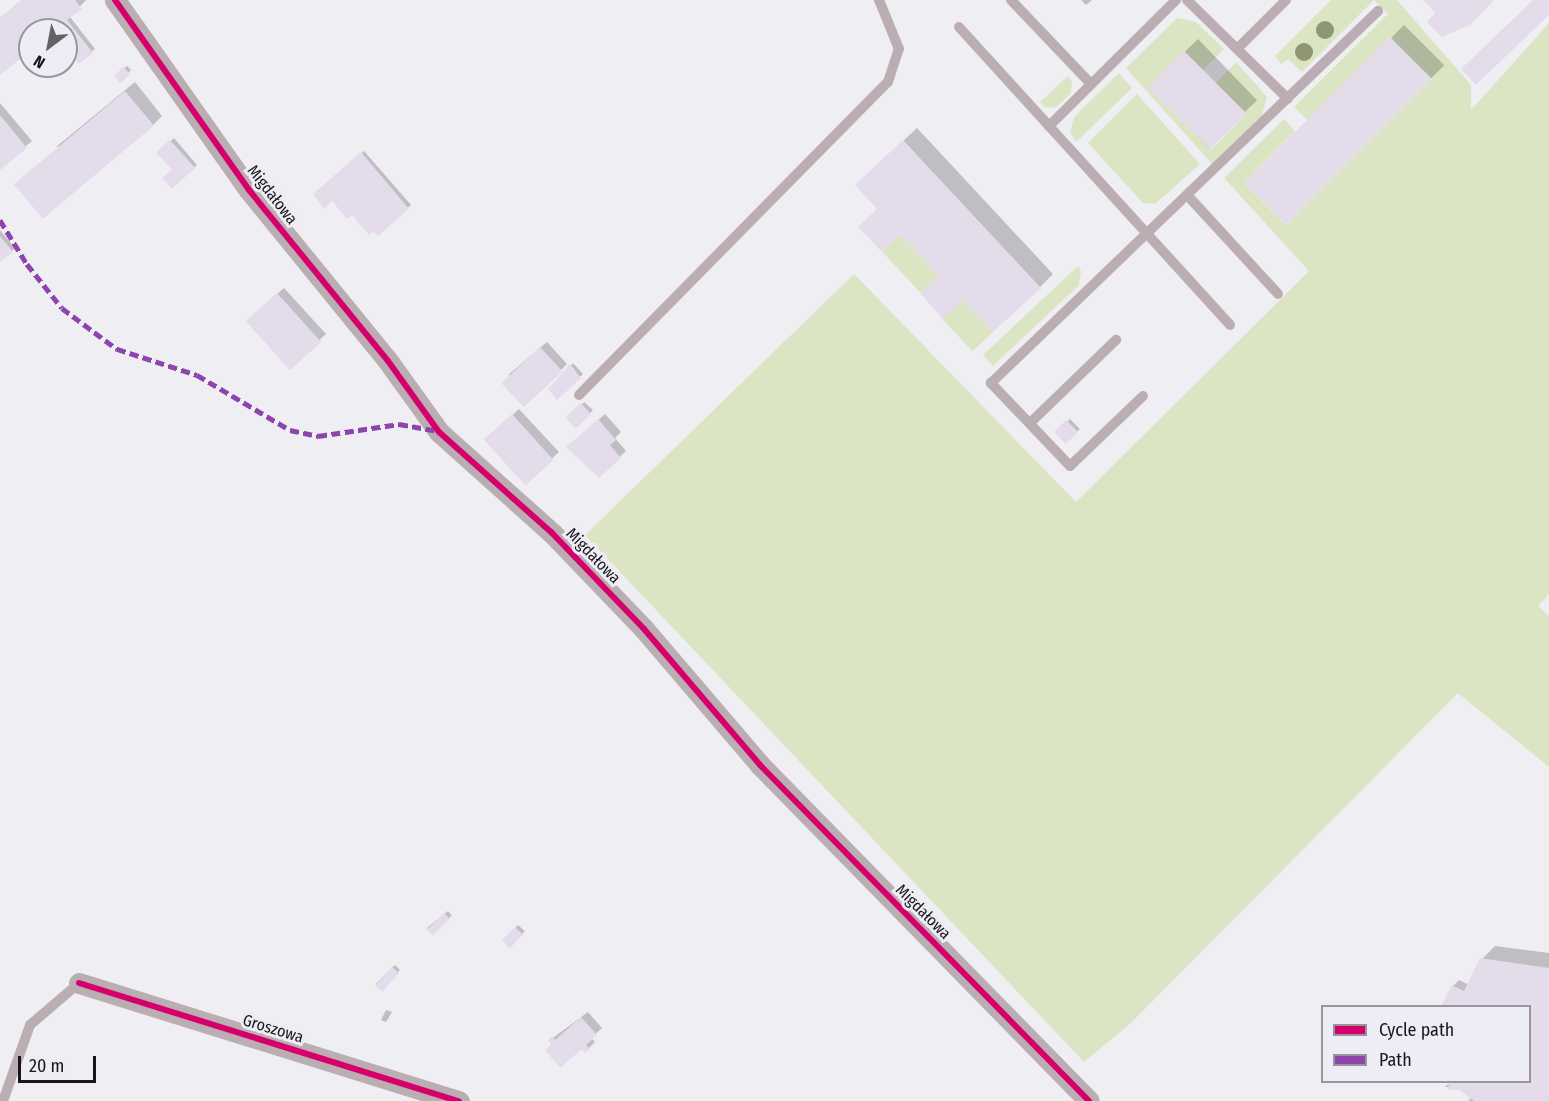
<!DOCTYPE html>
<meta charset="utf-8">
<style>
body{margin:0}
#map{position:relative;width:1549px;height:1101px;overflow:hidden;background:#efeef3;font-family:"Fira Sans Condensed",sans-serif}
div>[style]{position:absolute}
.green>*{inset:0;background:#dbe5c3;transform-origin:0 0}
.shadow>*{inset:0;background:#0003;transform-origin:0 0}
.building>*{inset:0;background:#e4dceb;transform-origin:0 0}
.service>*{height:10px;margin:-5px;padding:0 5px;transform-origin:5px;border-radius:5px;background:#baaeb3}
.minor>*{height:21px;margin:-10.5px;padding:0 10.5px;transform-origin:10.5px;border-radius:10.5px;background:#baaeb3}
.quiet>*{height:4.5px;margin-top:-2.25px;transform-origin:0;background:repeating-linear-gradient(90deg,#8e44ad 0 9px,transparent 0 13.5px)}
.cycleway>*{height:6px;margin:-3px;padding:0 3px;transform-origin:3px;border-radius:3px;background:#d6006c}
.trees>*{width:18px;height:18px;margin:-9px;border-radius:50%;background:#8f9671}
span{translate:-50% -50%;white-space:nowrap;text-align:center;line-height:1.15;-webkit-text-stroke:6px #eeecf5;paint-order:stroke}
.street-label{font-size:16px;color:#171619}
.legend{position:absolute;left:1321px;top:1005px;width:210px;height:78px;box-sizing:border-box;background:#eeecf5;border:2px solid #98969d;margin:0;padding:8px 10px;list-style:none;font-size:18px;color:#171619}
.legend li{display:flex;align-items:center;gap:12px;height:30px}
.legend b{width:30px;border:2px solid #98969d}
.north{position:absolute;left:18px;top:18px;width:60px;height:60px;box-sizing:border-box;background:#eeecf5;border:2px solid #98969d;border-radius:50%;rotate:212deg;font-size:16px;font-weight:700;line-height:24px;text-align:center;color:#171619}
.north::after{content:'';display:block;margin:auto;width:21px;height:27px;background:#636265;clip-path:polygon(50% 0,100% 100%,50% 72%,0 100%)}
.scale{position:absolute;left:18px;top:1056px;width:78px;height:27px;box-sizing:border-box;border:3px solid #171619;border-top:0;padding-left:8px;font-size:18px;line-height:21px;white-space:nowrap;color:#171619;-webkit-text-stroke:4px #eeecf5;paint-order:stroke}
</style>
<div id="map">
<div class="green">
<i style="clip-path:polygon(1331px 0,1374px 0,1302px 72px,1288px 59px,1281px 64px,1275px 56px)"></i>
<i style="clip-path:polygon(1374px 0,1397px 0,1471px 85px,1471px 110px,1549px 23px,1549px 594px,1538px 606px,1549px 616px,1549px 767px,1458px 693px,1131px 1023px,1084px 1062px,585px 535px,854px 274px,1076px 502px,1309px 271px,1224px 178px,1284px 119px,1295px 131px,1244px 183px,1286px 225px,1432px 79px,1390px 37px,1307px 120px,1294px 107px,1388px 14px)"></i>
<i style="clip-path:polygon(1177px 18px,1196px 22px,1224px 49px,1203px 70px,1184px 51px,1149px 88px,1211px 150px,1246px 114px,1216px 83px,1236px 62px,1267px 97px,1261px 118px,1213px 165px,1126px 68px)"></i>
<i style="clip-path:polygon(1119px 73px,1132px 88px,1076px 142px,1070px 132px,1074px 117px)"></i>
<i style="clip-path:polygon(1068px 76px,1072px 81px,1071px 93px,1055px 108px,1044px 107px,1040px 102px)"></i>
<i style="clip-path:polygon(1137px 94px,1200px 164px,1155px 204px,1143px 203px,1088px 143px)"></i>
<i style="left:900px;top:234px;width:57px;height:25px;rotate:47deg"></i>
<i style="clip-path:polygon(1078px 266px,1081px 271px,1079px 285px,993px 366px,983px 355px)"></i>
<i style="left:963px;top:300px;width:44px;height:28px;rotate:47deg"></i>
</div>
<div class="shadow">
<i style="clip-path:polygon(22px 0,86px 0,70px 17px,95px 49px,79px 61px,66px 44px,66px 30px,30px 30px,30px 49px,0 73px,0 18px)"></i>
<i style="clip-path:polygon(1081px 0,1092px 0,1086px 5px)"></i>
<i style="left:1404px;top:25px;width:57px;height:223px;rotate:45deg"></i>
<i style="left:1198px;top:39px;width:85px;height:68px;rotate:46deg"></i>
<i style="clip-path:polygon(127px 66px,131px 70px,119px 81px,115px 76px)"></i>
<i style="clip-path:polygon(135px 82px,162px 116px,153px 125px,56px 147px)"></i>
<i style="clip-path:polygon(0 103px,32px 141px,0 167px)"></i>
<i style="clip-path:polygon(917px 128px,1053px 274px,1040px 287px,941px 275px,879px 209px,870px 172px)"></i>
<i style="clip-path:polygon(174px 138px,197px 165px,172px 187px,174px 170px,158px 152px)"></i>
<i style="clip-path:polygon(364px 151px,411px 205px,378px 234px,332px 199px,315px 195px)"></i>
<i style="clip-path:polygon(0 230px,15px 248px,0 261px)"></i>
<i style="clip-path:polygon(284px 288px,326px 334px,290px 367px,254px 315px)"></i>
<i style="clip-path:polygon(547px 342px,567px 364px,561px 370px,508px 375px)"></i>
<i style="clip-path:polygon(573px 363px,583px 374px,557px 397px,550px 389px)"></i>
<i style="left:584px;top:402px;width:12px;height:23px;rotate:42deg"></i>
<i style="clip-path:polygon(519px 409px,559px 452px,526px 483px,492px 434px)"></i>
<i style="clip-path:polygon(605px 414px,621px 432px,615px 438px,626px 451px,599px 476px,575px 441px)"></i>
<i style="left:1070px;top:419px;width:14px;height:19px;rotate:45deg"></i>
<i style="left:448px;top:911px;width:6px;height:27px;rotate:51deg"></i>
<i style="left:518px;top:925px;width:9px;height:21px;rotate:41deg"></i>
<i style="clip-path:polygon(1495px 946px,1549px 953px,1549px 1101px,1468px 1101px,1472px 1097px,1460px 1088px,1445px 1087px,1451px 1082px,1530px 1082px,1530px 1006px,1443px 1006px,1453px 986px,1459px 980px,1469px 985px,1482px 959px)"></i>
<i style="left:395px;top:965px;width:7px;height:27px;rotate:45deg"></i>
<i style="clip-path:polygon(386px 1010px,392px 1012px,386px 1022px,381px 1020px)"></i>
<i style="clip-path:polygon(588px 1012px,602px 1028px,591px 1038px,595px 1042px,589px 1048px,553px 1044px,550px 1040px)"></i>
</div>
<div class="building">
<i style="clip-path:polygon(22px 0,75px 0,82px 9px,67px 20px,93px 53px,79px 64px,66px 47px,66px 30px,30px 30px,30px 51px,0 75px,0 18px)"></i>
<i style="clip-path:polygon(1423px 0,1494px 0,1470px 25px,1442px 37px,1427px 22px,1435px 13px)"></i>
<i style="clip-path:polygon(1533px 0,1549px 0,1549px 15px,1476px 85px,1461px 69px)"></i>
<i style="left:1390px;top:37px;width:59px;height:206px;rotate:45deg"></i>
<i style="left:1184px;top:51px;width:88px;height:51px;rotate:45deg"></i>
<i style="left:123px;top:67px;width:10px;height:13px;rotate:45deg"></i>
<i style="left:125px;top:91px;width:45px;height:145px;rotate:50deg"></i>
<i style="clip-path:polygon(0 115px,27px 148px,0 170px)"></i>
<i style="clip-path:polygon(170px 140px,195px 168px,172px 189px,162px 178px,172px 170px,156px 152px)"></i>
<i style="clip-path:polygon(903px 140px,1041px 288px,993px 332px,963px 300px,943px 319px,920px 293px,939px 276px,900px 234px,881px 251px,858px 227px,877px 209px,855px 185px)"></i>
<i style="clip-path:polygon(361px 152px,409px 209px,378px 236px,373px 231px,369px 235px,352px 215px,347px 219px,332px 201px,324px 209px,313px 194px)"></i>
<i style="clip-path:polygon(0 236px,13px 252px,0 262px)"></i>
<i style="left:277px;top:293px;width:66px;height:42px;rotate:48deg"></i>
<i style="left:540px;top:347px;width:33px;height:53px;rotate:47deg"></i>
<i style="clip-path:polygon(570px 364px,581px 378px,557px 400px,548px 389px)"></i>
<i style="left:581px;top:403px;width:15px;height:21px;rotate:48deg"></i>
<i style="left:512px;top:414px;width:62px;height:38px;rotate:48deg"></i>
<i style="clip-path:polygon(598px 419px,616px 440px,610px 445px,621px 458px,599px 478px,566px 447px)"></i>
<i style="left:1066px;top:420px;width:17px;height:17px;rotate:45deg"></i>
<i style="left:444px;top:913px;width:8px;height:24px;rotate:45deg"></i>
<i style="left:515px;top:927px;width:11px;height:19px;rotate:45deg"></i>
<i style="clip-path:polygon(1480px 958px,1549px 968px,1549px 1101px,1474px 1101px,1459px 1090px,1448px 1090px,1449px 1082px,1530px 1082px,1530px 1006px,1441px 1006px,1452px 985px,1464px 991px)"></i>
<i style="left:392px;top:967px;width:9px;height:25px;rotate:41deg"></i>
<i style="clip-path:polygon(581px 1017px,597px 1035px,586px 1045px,590px 1049px,585px 1053px,582px 1049px,560px 1068px,545px 1050px,551px 1045px,548px 1040px,552px 1036px,555px 1040px)"></i>
</div>
<div class="service">
<i style="left:1011px;top:0;width:116px;rotate:46.4deg"></i>
<i style="left:1176px;top:0;width:179px;rotate:135.2deg"></i>
<i style="left:1049px;top:126px;width:269px;rotate:47.7deg"></i>
<i style="left:1187px;top:0;width:141px;rotate:44.4deg"></i>
<i style="left:959px;top:27px;width:134px;rotate:47.7deg"></i>
<i style="left:1237px;top:49px;width:69px;rotate:-45deg"></i>
<i style="left:1188px;top:196px;width:133px;rotate:47.4deg"></i>
<i style="left:579px;top:395px;width:440px;rotate:-45.4deg"></i>
<i style="left:888px;top:82px;width:35px;rotate:-72deg"></i>
<i style="left:899px;top:49px;width:53px;rotate:-112.2deg"></i>
<i style="left:1143px;top:396px;width:101px;rotate:136.2deg"></i>
<i style="left:1070px;top:466px;width:115px;rotate:-133.6deg"></i>
<i style="left:991px;top:383px;width:537px;rotate:-43.87deg"></i>
<i style="left:1030px;top:423px;width:120px;rotate:-44deg"></i>
<i style="left:3px;top:1101px;width:81px;rotate:-70.4deg"></i>
<i style="left:30px;top:1025px;width:65px;rotate:-40.6deg"></i>
</div>
<div class="minor">
<i style="left:115px;top:0;width:232px;rotate:54.8deg"></i>
<i style="left:249px;top:190px;width:220px;rotate:50.9deg"></i>
<i style="left:388px;top:361px;width:87px;rotate:54.3deg"></i>
<i style="left:439px;top:432px;width:152px;rotate:41.8deg"></i>
<i style="left:552px;top:533px;width:133px;rotate:46.2deg"></i>
<i style="left:644px;top:629px;width:179px;rotate:49.5deg"></i>
<i style="left:760px;top:765px;width:470px;rotate:45.6deg"></i>
<i style="left:79px;top:983px;width:398px;rotate:17.3deg"></i>
</div>
<div class="quiet">
<i style="left:0;top:220px;width:52px;rotate:58.5deg"></i>
<i style="left:27px;top:264px;width:56px;rotate:51.5deg"></i>
<i style="left:62px;top:308px;width:69px;rotate:36.7deg"></i>
<i style="left:117px;top:349px;width:84px;rotate:18deg"></i>
<i style="left:197px;top:375px;width:108px;rotate:30.6deg"></i>
<i style="left:290px;top:430px;width:29px;rotate:12deg"></i>
<i style="left:318px;top:436px;width:82px;rotate:-8.4deg"></i>
<i style="left:399px;top:424px;width:40px;rotate:10deg"></i>
</div>
<div class="cycleway">
<i style="left:115px;top:0;width:232px;rotate:54.8deg"></i>
<i style="left:249px;top:190px;width:220px;rotate:50.9deg"></i>
<i style="left:388px;top:361px;width:87px;rotate:54.3deg"></i>
<i style="left:439px;top:432px;width:152px;rotate:41.8deg"></i>
<i style="left:552px;top:533px;width:133px;rotate:46.2deg"></i>
<i style="left:644px;top:629px;width:179px;rotate:49.5deg"></i>
<i style="left:760px;top:765px;width:470px;rotate:45.6deg"></i>
<i style="left:79px;top:983px;width:398px;rotate:17.3deg"></i>
</div>
<div class="trees">
<i style="left:1325px;top:30px"></i>
<i style="left:1304px;top:52px"></i>
</div>
<div class="street-label">
<span style="left:272px;top:195px;rotate:52deg">Migdałowa</span>
<span style="left:593px;top:556px;rotate:46deg">Migdałowa</span>
<span style="left:923px;top:912px;rotate:45deg">Migdałowa</span>
<span style="left:273px;top:1029px;rotate:17deg">Groszowa</span>
</div>
<ul class="legend">
<li><b style="height:8px;background:#d6006c"></b>Cycle path</li>
<li><b style="height:8px;background:#8e44ad"></b>Path</li>
</ul>
<div class="north">N</div>
<div class="scale">20 m</div>
</div>
